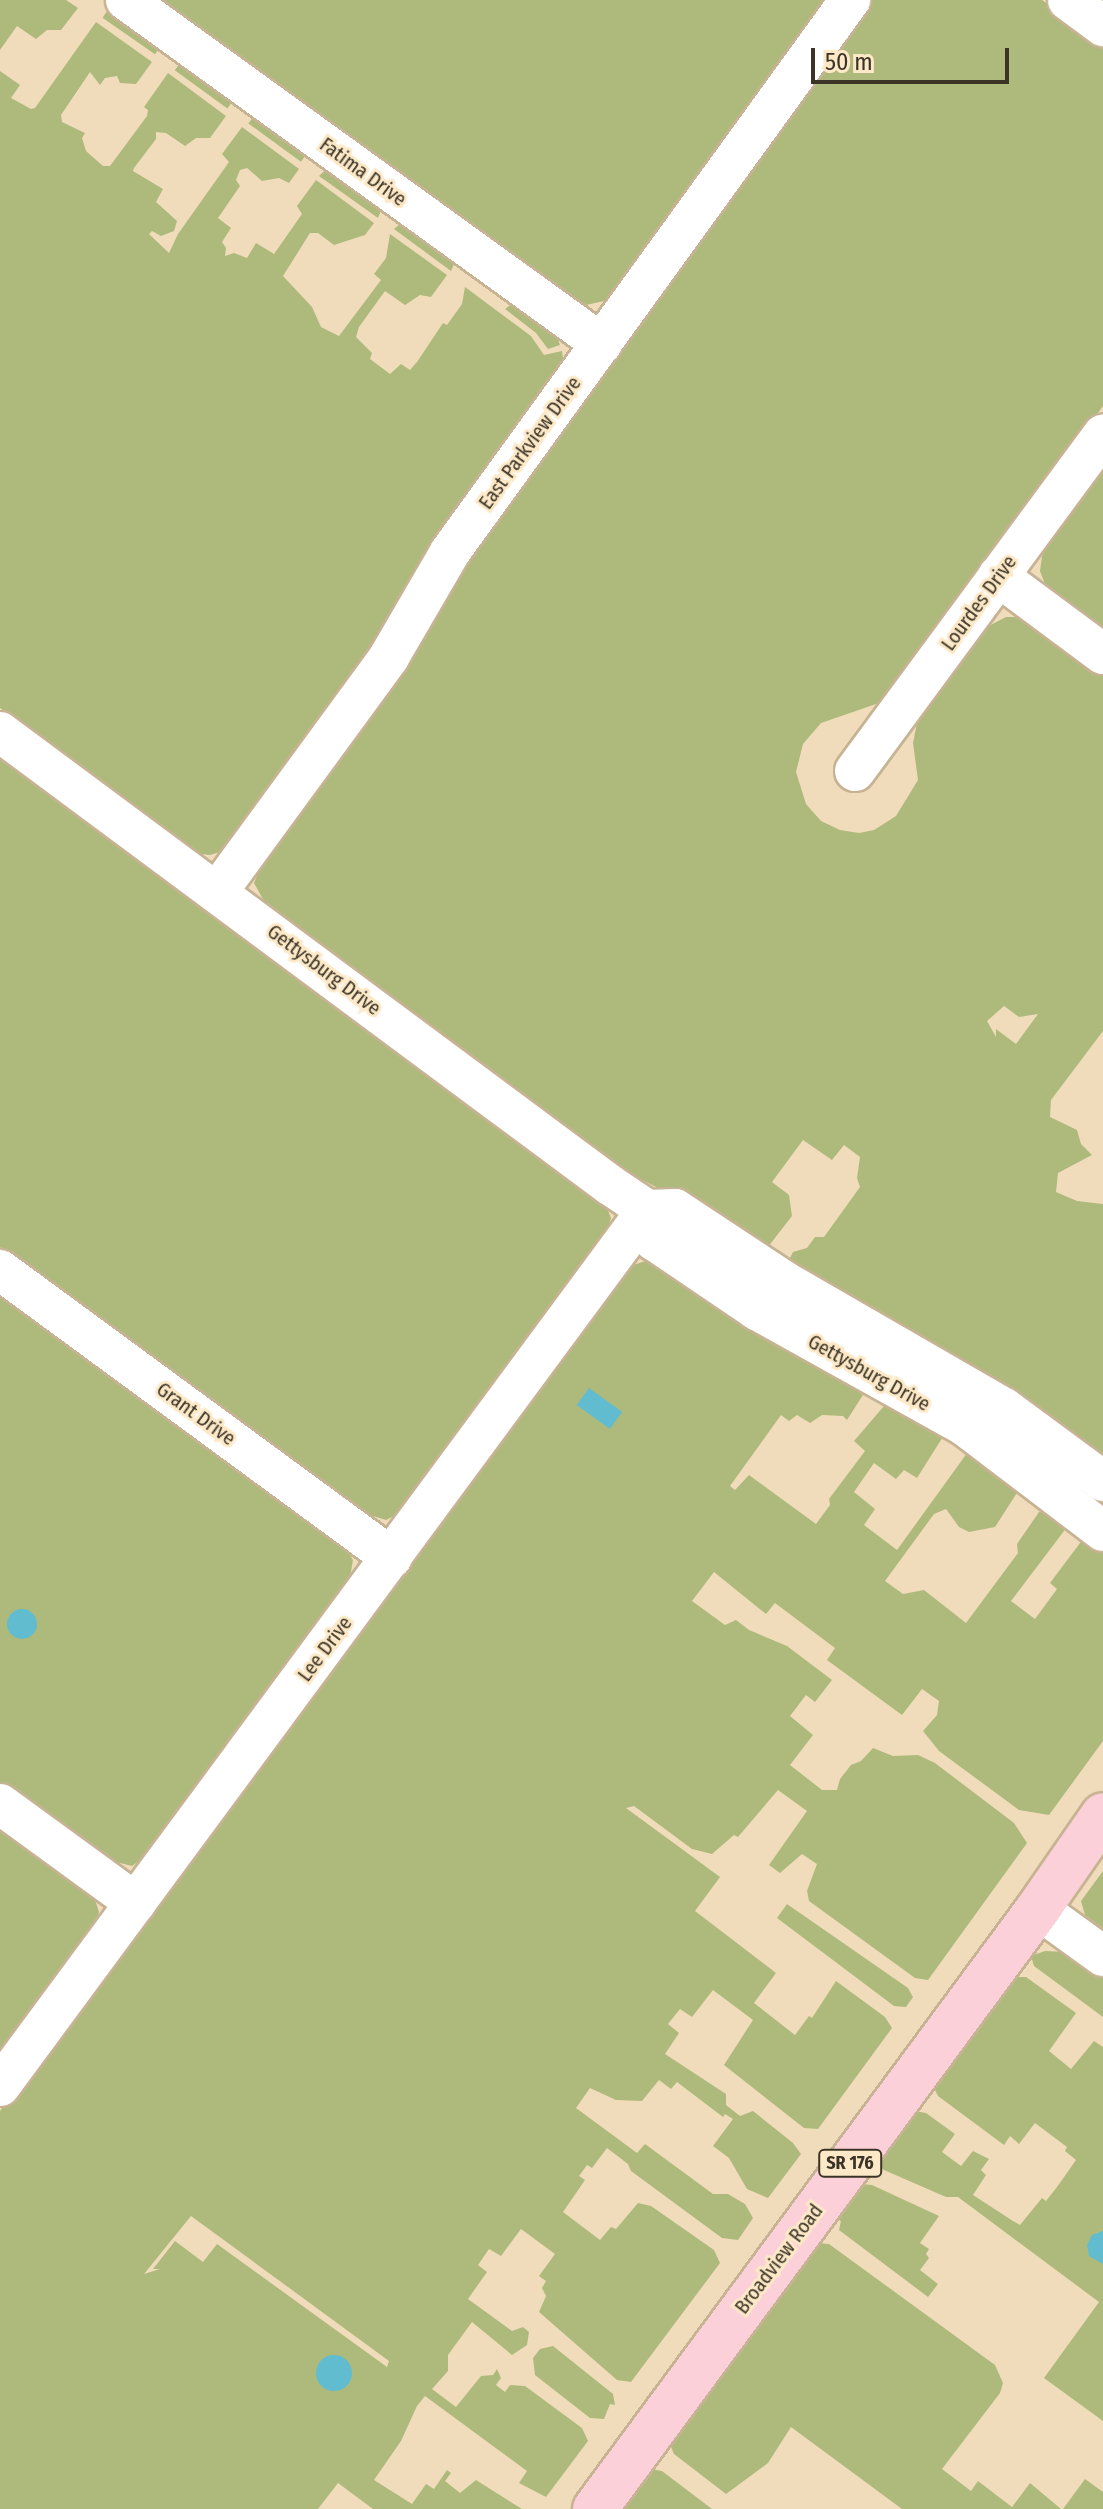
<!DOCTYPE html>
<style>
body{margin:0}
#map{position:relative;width:1103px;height:2509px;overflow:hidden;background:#f0dcba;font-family:"Fira Sans Condensed",sans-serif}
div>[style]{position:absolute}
.green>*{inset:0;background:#aeba7c;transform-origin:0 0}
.water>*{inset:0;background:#60bcce;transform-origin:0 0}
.round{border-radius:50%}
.roads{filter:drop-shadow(2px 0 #c6b393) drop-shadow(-2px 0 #c6b393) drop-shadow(0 2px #c6b393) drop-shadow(0 -2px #c6b393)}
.minor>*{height:40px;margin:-20px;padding:0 20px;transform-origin:20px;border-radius:20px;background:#fff}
.major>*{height:44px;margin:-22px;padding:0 22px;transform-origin:22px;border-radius:22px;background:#fbd0d8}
span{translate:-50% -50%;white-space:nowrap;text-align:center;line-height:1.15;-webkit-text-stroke:6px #fde9c7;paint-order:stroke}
.shield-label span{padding:2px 6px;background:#fde9c7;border:2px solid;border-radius:6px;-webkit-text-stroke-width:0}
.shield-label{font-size:18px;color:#3b3426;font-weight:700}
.street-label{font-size:20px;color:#3b3426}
.scale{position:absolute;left:811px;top:48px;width:198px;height:36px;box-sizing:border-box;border:4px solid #3b3426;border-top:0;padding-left:10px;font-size:24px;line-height:28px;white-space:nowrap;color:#3b3426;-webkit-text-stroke:6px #fde9c7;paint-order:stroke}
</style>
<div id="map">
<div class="green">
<i style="clip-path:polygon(0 0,66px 0,78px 8px,61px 30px,47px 30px,36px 39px,17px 26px,0 50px)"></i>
<i style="clip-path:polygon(156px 0,829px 0,613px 299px,586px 305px,571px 301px)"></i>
<i style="clip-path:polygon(evenodd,872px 0,1042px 0,1103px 44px,1103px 406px,886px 697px,876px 704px,821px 723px,803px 744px,796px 772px,806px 804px,821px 821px,840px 830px,859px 833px,874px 830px,896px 816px,918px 780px,913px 743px,918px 718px,981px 630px,1006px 617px,1023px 617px,1103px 673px,1103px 1031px,1051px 1100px,1050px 1117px,1077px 1130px,1081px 1144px,1092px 1155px,1058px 1173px,1056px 1192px,1077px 1201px,1103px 1204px,1103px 1463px,785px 1268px,793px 1252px,807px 1248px,815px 1237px,824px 1237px,860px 1187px,857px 1178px,860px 1157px,844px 1145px,832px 1160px,803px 1140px,772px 1182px,789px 1195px,792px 1216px,764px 1252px,719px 1220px,610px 1163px,270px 912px,254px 883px,266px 853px,460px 568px,872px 0,1004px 1006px,1019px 1017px,1038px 1014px,1016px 1044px,996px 1029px,996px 1037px,987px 1021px,1004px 1006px)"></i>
<i style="left:110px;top:7px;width:64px;height:13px;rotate:35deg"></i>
<i style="clip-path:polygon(96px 22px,152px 62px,136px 84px,120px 83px,117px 76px,105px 78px,100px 85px,90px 72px,61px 115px,62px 122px,85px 133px,82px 138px,86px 151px,103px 166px,110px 166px,147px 116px,148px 110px,144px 107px,168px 73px,226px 116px,210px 138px,196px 138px,185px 146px,166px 133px,156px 132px,156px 139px,134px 168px,133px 171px,163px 189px,156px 202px,177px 221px,174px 231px,161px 236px,152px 231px,149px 234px,169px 253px,178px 234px,229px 162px,222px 154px,242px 127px,299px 169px,289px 183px,279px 178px,262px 181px,247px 168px,240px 170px,236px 180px,240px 186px,218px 218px,231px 228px,222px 242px,226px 248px,225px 256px,234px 253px,247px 258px,256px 243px,274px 254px,302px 214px,297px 206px,316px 180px,374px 223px,365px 235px,334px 245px,318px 233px,310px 233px,283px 276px,312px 307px,321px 327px,339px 336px,381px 280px,374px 274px,386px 258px,390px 234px,447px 275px,431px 297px,420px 295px,405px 305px,385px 291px,359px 327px,356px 337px,372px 353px,370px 359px,390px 374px,401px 364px,410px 370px,417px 362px,443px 323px,447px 325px,462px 304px,465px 287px,531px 336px,544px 355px,562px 351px,564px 365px,398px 615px,230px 849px,210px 855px,191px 853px,0 708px,0 71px,20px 85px,11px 98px,31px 109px,35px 108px)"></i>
<i style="left:183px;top:59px;width:65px;height:14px;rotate:36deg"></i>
<i style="left:256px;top:113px;width:65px;height:13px;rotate:36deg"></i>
<i style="clip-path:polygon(330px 166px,383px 205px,378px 218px,319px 176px)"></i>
<i style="clip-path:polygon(405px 220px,457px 257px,451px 271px,394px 229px)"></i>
<i style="clip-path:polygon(516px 301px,556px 333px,560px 345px,548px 349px,536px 333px,505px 309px)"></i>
<i style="clip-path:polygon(1103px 466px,1103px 631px,1047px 589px,1040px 571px,1043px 549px)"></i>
<i style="clip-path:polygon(0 750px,602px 1196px,611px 1218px,604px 1240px,409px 1508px,386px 1520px,360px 1512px,0 1247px)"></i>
<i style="clip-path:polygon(evenodd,655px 1258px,868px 1387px,847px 1420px,843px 1416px,822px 1415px,810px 1423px,797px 1415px,789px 1421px,781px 1415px,730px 1486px,735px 1490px,749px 1475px,816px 1524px,830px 1505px,829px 1499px,865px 1451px,854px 1441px,890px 1399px,946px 1432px,917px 1478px,904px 1470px,896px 1479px,874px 1463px,854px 1492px,875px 1509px,864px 1525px,897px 1550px,970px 1449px,1022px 1485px,995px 1527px,969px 1532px,959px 1527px,946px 1509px,934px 1514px,885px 1581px,903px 1594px,924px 1590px,966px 1623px,1018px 1553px,1017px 1544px,1039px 1512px,1048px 1507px,1068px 1521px,1064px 1531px,1011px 1601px,1035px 1619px,1057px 1589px,1050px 1583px,1080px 1543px,1089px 1537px,1103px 1547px,1103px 1741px,1049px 1815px,1019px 1810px,939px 1751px,923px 1731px,937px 1715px,939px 1701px,922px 1689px,902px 1715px,827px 1660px,835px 1648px,775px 1603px,766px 1614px,714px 1572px,692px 1601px,725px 1625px,736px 1620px,749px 1630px,787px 1646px,832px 1680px,815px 1702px,806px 1695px,790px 1716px,813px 1735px,790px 1765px,822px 1790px,837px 1790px,840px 1779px,851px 1765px,861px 1761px,873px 1748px,893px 1756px,918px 1755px,935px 1763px,1014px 1823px,1027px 1843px,928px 1980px,915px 1978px,809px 1901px,807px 1891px,817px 1864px,802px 1854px,780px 1873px,769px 1865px,807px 1811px,778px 1790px,738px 1837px,734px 1835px,712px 1854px,692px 1849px,634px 1806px,626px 1808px,720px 1877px,695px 1911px,776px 1973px,754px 2003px,795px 2035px,809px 2016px,812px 2018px,836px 1981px,885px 2017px,892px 2028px,818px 2129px,804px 2128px,724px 2065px,753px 2020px,713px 1990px,692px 2017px,680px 2009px,668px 2024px,679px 2033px,665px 2054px,726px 2094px,726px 2105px,740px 2116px,753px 2111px,793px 2143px,801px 2154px,768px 2198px,747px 2189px,729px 2158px,713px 2146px,733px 2119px,725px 2114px,723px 2117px,677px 2082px,671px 2089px,659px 2080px,642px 2101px,616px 2100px,590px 2088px,576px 2108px,637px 2153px,645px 2144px,713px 2194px,728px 2194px,745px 2204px,753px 2218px,738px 2240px,722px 2238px,631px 2171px,628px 2164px,607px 2148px,592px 2168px,587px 2165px,579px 2176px,585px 2180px,563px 2212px,600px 2240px,611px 2227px,616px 2229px,638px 2203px,651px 2206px,714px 2250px,720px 2263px,631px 2382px,617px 2380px,539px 2312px,546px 2296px,542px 2288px,546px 2281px,539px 2276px,555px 2254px,521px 2229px,501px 2256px,489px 2249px,478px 2265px,487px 2272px,468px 2299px,512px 2331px,523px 2327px,529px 2332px,527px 2345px,512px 2355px,472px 2322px,448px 2355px,448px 2371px,432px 2389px,456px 2407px,481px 2376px,493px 2375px,497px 2369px,501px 2378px,496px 2385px,505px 2392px,510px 2385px,525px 2386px,582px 2428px,588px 2441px,546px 2497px,519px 2483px,527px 2471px,425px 2396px,417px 2406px,401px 2441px,374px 2480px,412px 2504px,426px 2484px,434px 2489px,447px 2470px,451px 2473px,445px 2481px,460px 2493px,476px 2480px,522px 2509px,373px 2509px,338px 2483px,318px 2509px,0 2509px,0 2111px,462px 1484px,630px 1266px,655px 1258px,191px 2216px,389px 2361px,387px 2367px,217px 2244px,203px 2262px,175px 2241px,153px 2269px,160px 2269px,144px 2274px,191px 2216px)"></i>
<i style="clip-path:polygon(0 1289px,337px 1536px,353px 1560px,348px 1589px,152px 1852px,132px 1866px,105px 1859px,0 1782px)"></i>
<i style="clip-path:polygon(0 1824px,92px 1891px,99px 1912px,89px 1941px,0 2060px)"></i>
<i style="clip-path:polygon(1103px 1871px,1103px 1928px,1085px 1915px,1081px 1901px)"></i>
<i style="clip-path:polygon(787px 1904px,908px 1988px,913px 1997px,906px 2007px,894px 2006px,777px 1918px)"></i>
<i style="clip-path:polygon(1045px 1951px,1066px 1952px,1103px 1978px,1103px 2017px,1034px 1966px,1031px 1956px)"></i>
<i style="clip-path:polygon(1013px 1977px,1026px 1977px,1076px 2013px,1049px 2051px,1071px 2069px,1094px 2041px,1103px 2047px,1103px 2421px,1044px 2378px,1099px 2302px,958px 2197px,946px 2197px,884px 2170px,876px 2163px,915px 2111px,926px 2113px,955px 2134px,942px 2152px,961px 2166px,973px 2151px,989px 2159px,981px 2170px,986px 2175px,973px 2195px,1013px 2221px,1020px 2225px,1042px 2198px,1046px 2201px,1057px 2187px,1076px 2160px,1065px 2151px,1067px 2147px,1035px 2123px,1019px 2144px,1010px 2136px,1004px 2145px,938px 2096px,933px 2086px)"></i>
<i style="clip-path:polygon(861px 2184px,872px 2185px,939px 2216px,920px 2243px,929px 2249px,926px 2254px,929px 2258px,920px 2270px,938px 2284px,928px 2297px,839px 2230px,841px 2221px,836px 2218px)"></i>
<i style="clip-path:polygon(816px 2243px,829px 2244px,995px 2365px,1003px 2383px,1000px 2393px,942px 2469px,971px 2491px,978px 2481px,1012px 2507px,1030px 2483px,1061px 2509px,902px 2509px,791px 2427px,768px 2463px,726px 2494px,674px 2454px,669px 2442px)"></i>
<i style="clip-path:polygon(553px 2346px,613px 2394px,615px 2405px,610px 2404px,604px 2419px,590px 2418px,535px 2375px,533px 2358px,540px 2349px)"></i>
<i style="clip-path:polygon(650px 2469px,662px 2471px,712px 2509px,621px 2509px)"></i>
<i style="clip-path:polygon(1085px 2479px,1103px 2492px,1103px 2509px,1063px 2509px)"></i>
</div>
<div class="water">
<i style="left:589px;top:1388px;width:41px;height:21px;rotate:36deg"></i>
<i class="round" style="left:7px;top:1609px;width:30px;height:30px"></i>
<i style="clip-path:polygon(1103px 2231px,1103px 2264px,1089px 2256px,1087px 2245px,1092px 2235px)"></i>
<i class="round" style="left:316px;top:2355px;width:36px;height:36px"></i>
</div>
<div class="roads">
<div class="minor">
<i style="left:126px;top:0;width:587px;rotate:35.86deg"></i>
<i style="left:1068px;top:0;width:44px;rotate:36.6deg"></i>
<i style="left:998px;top:576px;width:131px;rotate:36.6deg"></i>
<i style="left:0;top:732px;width:760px;rotate:36.6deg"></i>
<i style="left:610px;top:1185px;width:45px;rotate:34deg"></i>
<i style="left:647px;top:1210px;width:28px;rotate:-2deg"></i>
<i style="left:675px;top:1209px;width:131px;rotate:33.4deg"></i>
<i style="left:784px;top:1281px;width:254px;rotate:30deg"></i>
<i style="left:1004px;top:1408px;width:123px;rotate:36.4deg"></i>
<i style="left:855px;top:771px;width:418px;rotate:-53.6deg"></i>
<i style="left:218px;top:891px;width:290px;rotate:-53.8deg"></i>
<i style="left:389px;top:657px;width:121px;rotate:-59.8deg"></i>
<i style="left:450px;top:552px;width:682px;rotate:-54.07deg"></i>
<i style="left:647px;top:1210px;width:32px;rotate:76deg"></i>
<i style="left:655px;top:1241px;width:123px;rotate:34.1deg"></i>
<i style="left:757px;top:1310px;width:238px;rotate:29.1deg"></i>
<i style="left:965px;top:1426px;width:173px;rotate:37.3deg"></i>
<i style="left:0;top:1270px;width:486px;rotate:36.3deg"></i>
<i style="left:0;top:1804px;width:168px;rotate:36.1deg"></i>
<i style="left:1038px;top:1909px;width:80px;rotate:35.9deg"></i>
<i style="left:0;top:2086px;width:1089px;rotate:-53.55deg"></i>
</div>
<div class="major">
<i style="left:595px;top:2509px;width:746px;rotate:-53.56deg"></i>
<i style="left:1038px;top:1909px;width:114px;rotate:-55.3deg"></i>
</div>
</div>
<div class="shield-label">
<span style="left:850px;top:2163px">SR 176</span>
</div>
<div class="street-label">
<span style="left:363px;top:172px;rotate:36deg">Fatima Drive</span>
<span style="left:530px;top:443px;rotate:-54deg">East Parkview Drive</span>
<span style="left:979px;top:603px;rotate:-54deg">Lourdes Drive</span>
<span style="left:324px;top:970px;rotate:37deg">Gettysburg Drive</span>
<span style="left:869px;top:1373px;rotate:29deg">Gettysburg Drive</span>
<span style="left:196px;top:1414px;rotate:36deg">Grant Drive</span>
<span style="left:325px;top:1649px;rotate:-53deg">Lee Drive</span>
<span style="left:779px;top:2259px;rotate:-53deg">Broadview Road</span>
</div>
<div class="scale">50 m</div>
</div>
